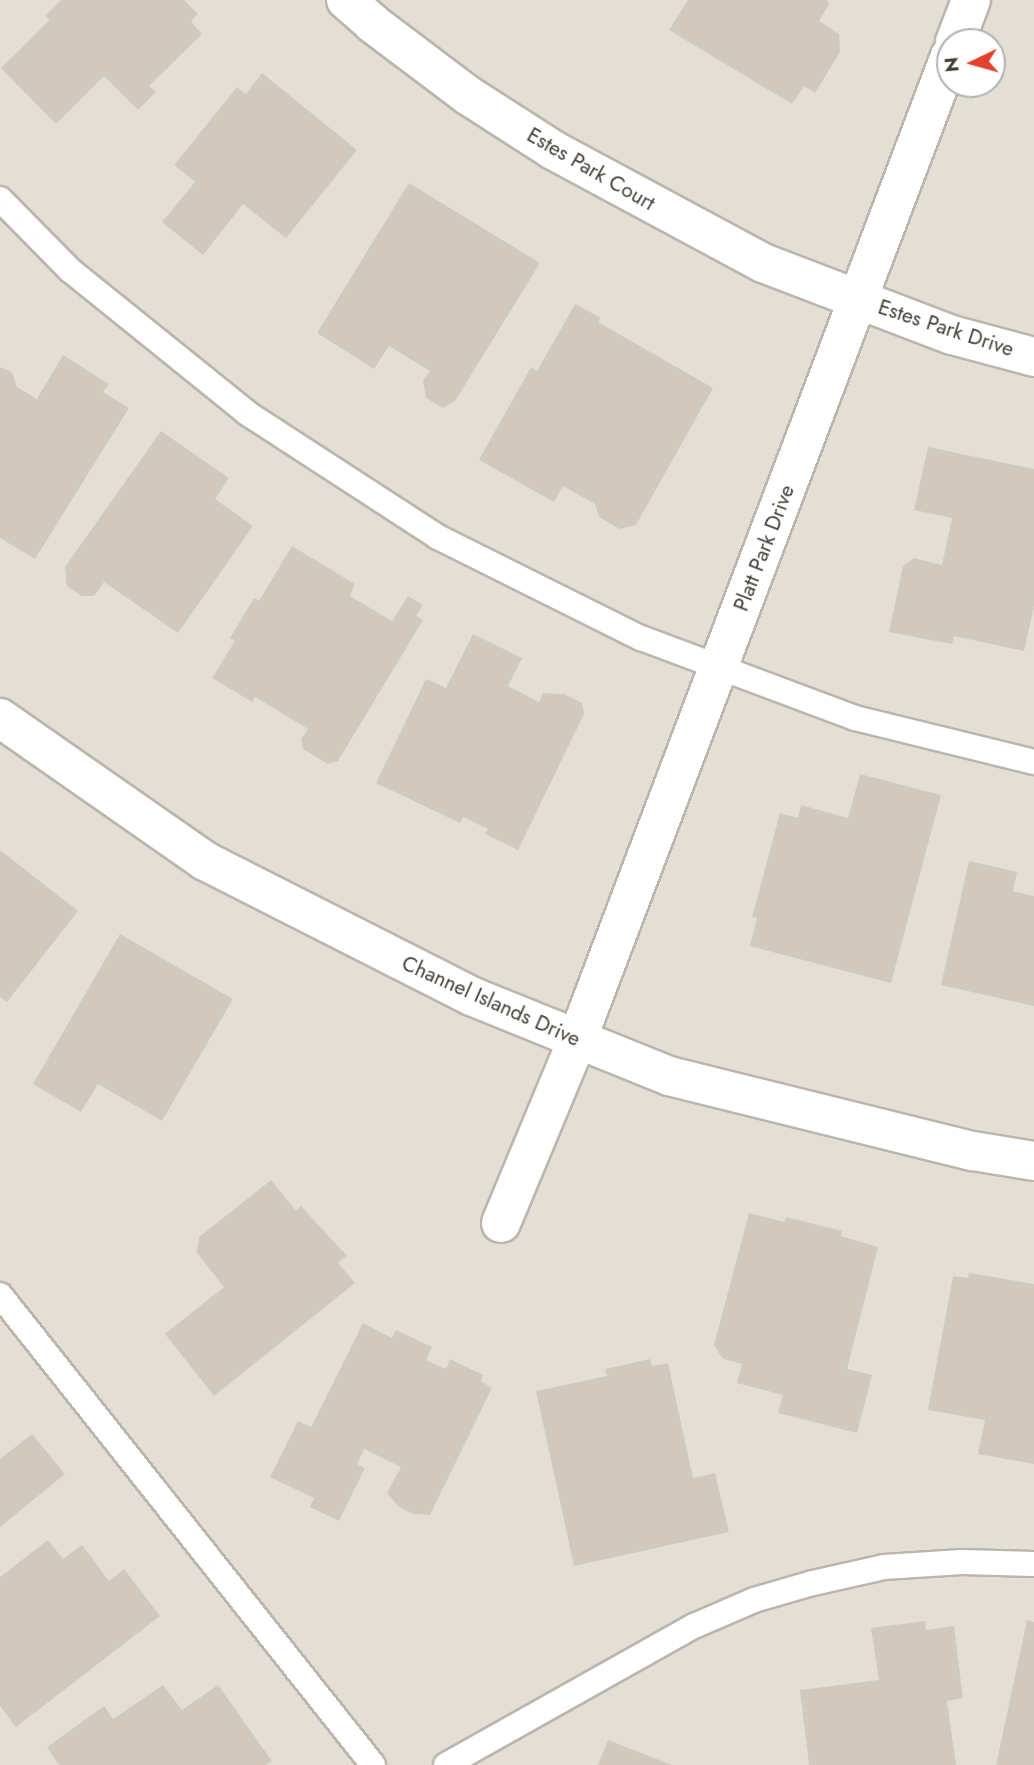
<!DOCTYPE html>
<style>
body{margin:0}
#map{position:relative;width:1034px;height:1765px;overflow:hidden;background:#f1eee7;font-family:Jost,sans-serif}
div>[style]{position:absolute}
.residential>*{inset:0;background:#e4dfd5}
.building>*{inset:0;background:#d1c9be}
.roads{filter:drop-shadow(2px 0 #bbb5ab) drop-shadow(-2px 0 #bbb5ab) drop-shadow(0 2px #bbb5ab) drop-shadow(0 -2px #bbb5ab)}
.lane>*{height:24px;margin:-12px;padding:0 12px;transform-origin:12px;border-radius:12px;background:#fff}
.street>*{height:38px;margin:-19px;padding:0 19px;transform-origin:19px;border-radius:19px;background:#fff}
span{translate:-50% -50%;white-space:nowrap;text-align:center;line-height:1.15;-webkit-text-stroke:5px #fff;paint-order:stroke}
.street-label{font-size:21px;color:#433e37}
.north{position:absolute;left:936px;top:28px;width:70px;height:70px;box-sizing:border-box;background:#fff;border:2px solid #b4b2af;border-radius:50%;rotate:265deg;font-size:19px;font-weight:700;line-height:28px;text-align:center;color:#433e37}
.north::after{content:'';display:block;margin:auto;width:24px;height:32px;background:#e0422f;clip-path:polygon(50% 0,100% 100%,50% 72%,0 100%)}
</style>
<div id="map">
<div class="residential">
<i style="clip-path:polygon(evenodd,0 0,1034px 0,1034px 1765px,0 1765px,0 0,950px 42px,992px 42px,992px 84px,950px 84px,950px 42px)"></i>
</div>
<div class="building">
<i style="clip-path:polygon(61px 0,184px 0,198px 14px,191px 22px,202px 34px,149px 86px,156px 92px,138px 110px,104px 76px,56px 124px,1px 68px,50px 20px,45px 16px)"></i>
<i style="clip-path:polygon(688px 0,827px 0,829px 4px,819px 21px,839px 34px,840px 52px,815px 93px,804px 86px,792px 104px,669px 30px)"></i>
<i style="clip-path:polygon(262px 73px,357px 150px,286px 238px,243px 204px,203px 255px,162px 222px,195px 182px,174px 165px,237px 87px,246px 94px)"></i>
<i style="clip-path:polygon(409px 183px,540px 263px,455px 401px,443px 408px,426px 398px,423px 380px,430px 371px,389px 346px,374px 369px,317px 333px)"></i>
<i style="clip-path:polygon(575px 304px,601px 318px,598px 322px,713px 388px,636px 525px,620px 529px,599px 517px,595px 504px,563px 486px,554px 502px,479px 460px,531px 367px,537px 371px)"></i>
<i style="clip-path:polygon(63px 355px,109px 384px,103px 392px,129px 408px,35px 559px,0 538px,0 367px,12px 372px,17px 387px,37px 399px)"></i>
<i style="clip-path:polygon(161px 431px,229px 478px,215px 499px,253px 526px,178px 633px,104px 582px,94px 596px,82px 596px,67px 586px,65px 567px)"></i>
<i style="clip-path:polygon(928px 447px,1034px 469px,1034px 606px,1024px 651px,954px 636px,952px 644px,889px 632px,903px 566px,914px 558px,942px 565px,952px 518px,914px 510px)"></i>
<i style="clip-path:polygon(292px 546px,355px 584px,350px 596px,392px 621px,408px 596px,423px 605px,416px 616px,423px 620px,338px 761px,328px 764px,303px 749px,301px 739px,308px 729px,255px 697px,252px 702px,212px 678px,235px 641px,230px 638px,254px 598px,259px 601px)"></i>
<i style="clip-path:polygon(473px 634px,522px 658px,508px 686px,539px 702px,543px 693px,564px 694px,582px 703px,584px 714px,518px 850px,485px 834px,488px 829px,463px 817px,460px 823px,376px 783px,426px 679px,446px 688px)"></i>
<i style="clip-path:polygon(860px 774px,941px 795px,891px 983px,750px 946px,757px 918px,752px 917px,780px 813px,798px 818px,801px 805px,848px 818px)"></i>
<i style="clip-path:polygon(0 850px,78px 911px,7px 1002px,0 997px)"></i>
<i style="clip-path:polygon(969px 861px,1017px 872px,1013px 891px,1034px 896px,1034px 1006px,941px 985px)"></i>
<i style="clip-path:polygon(120px 934px,233px 999px,162px 1121px,98px 1084px,81px 1112px,33px 1084px)"></i>
<i style="clip-path:polygon(271px 1180px,296px 1211px,301px 1206px,347px 1256px,338px 1263px,355px 1283px,214px 1396px,165px 1334px,224px 1287px,197px 1253px,199px 1237px)"></i>
<i style="clip-path:polygon(749px 1213px,784px 1222px,786px 1217px,842px 1231px,841px 1236px,878px 1247px,847px 1369px,872px 1375px,857px 1433px,778px 1413px,783px 1395px,737px 1383px,742px 1364px,723px 1359px,714px 1345px)"></i>
<i style="clip-path:polygon(969px 1273px,1034px 1284px,1034px 1464px,978px 1454px,985px 1420px,928px 1410px,953px 1276px,968px 1278px)"></i>
<i style="clip-path:polygon(363px 1323px,392px 1338px,396px 1330px,432px 1347px,426px 1360px,446px 1369px,450px 1359px,483px 1375px,481px 1381px,492px 1388px,430px 1515px,413px 1514px,398px 1506px,387px 1493px,401px 1467px,364px 1449px,357px 1464px,365px 1468px,339px 1521px,310px 1507px,314px 1498px,270px 1477px,298px 1421px,311px 1427px)"></i>
<i style="clip-path:polygon(650px 1359px,652px 1366px,668px 1363px,693px 1478px,715px 1473px,729px 1532px,574px 1566px,536px 1391px,607px 1376px,605px 1369px)"></i>
<i style="clip-path:polygon(32px 1434px,65px 1474px,0 1527px,0 1459px)"></i>
<i style="clip-path:polygon(48px 1540px,63px 1559px,82px 1545px,109px 1581px,124px 1569px,160px 1616px,16px 1727px,0 1706px,0 1577px)"></i>
<i style="clip-path:polygon(1027px 1620px,1034px 1622px,1034px 1765px,996px 1765px)"></i>
<i style="clip-path:polygon(925px 1621px,926px 1630px,954px 1626px,963px 1698px,947px 1701px,956px 1765px,809px 1765px,800px 1690px,879px 1680px,871px 1628px)"></i>
<i style="clip-path:polygon(163px 1685px,182px 1710px,218px 1685px,272px 1761px,266px 1765px,59px 1765px,47px 1747px,104px 1706px,113px 1719px)"></i>
<i style="clip-path:polygon(608px 1740px,672px 1765px,598px 1765px)"></i>
</div>
<div class="roads">
<div class="lane">
<i style="left:0;top:199px;width:100px;rotate:45.4deg"></i>
<i style="left:70px;top:270px;width:228px;rotate:38.9deg"></i>
<i style="left:247px;top:413px;width:228px;rotate:33deg"></i>
<i style="left:438px;top:537px;width:227px;rotate:26.5deg"></i>
<i style="left:641px;top:638px;width:228px;rotate:20.5deg"></i>
<i style="left:855px;top:718px;width:184px;rotate:13.8deg"></i>
<i style="left:0;top:1295px;width:600px;rotate:51.56deg"></i>
<i style="left:446px;top:1765px;width:284px;rotate:-29.3deg"></i>
<i style="left:694px;top:1626px;width:65px;rotate:-23.4deg"></i>
<i style="left:754px;top:1600px;width:61px;rotate:-16.1deg"></i>
<i style="left:813px;top:1583px;width:73px;rotate:-12.7deg"></i>
<i style="left:884px;top:1567px;width:78px;rotate:-3.7deg"></i>
<i style="left:962px;top:1562px;width:72px;rotate:1.6deg"></i>
</div>
<div class="street">
<i style="left:346px;top:0;width:35px;rotate:41deg"></i>
<i style="left:372px;top:23px;width:121px;rotate:37deg"></i>
<i style="left:469px;top:96px;width:100px;rotate:32.7deg"></i>
<i style="left:553px;top:150px;width:238px;rotate:28.3deg"></i>
<i style="left:763px;top:263px;width:202px;rotate:20.9deg"></i>
<i style="left:952px;top:335px;width:85px;rotate:15deg"></i>
<i style="left:955px;top:42px;width:45px;rotate:-69.1deg"></i>
<i style="left:0;top:718px;width:250px;rotate:34.9deg"></i>
<i style="left:205px;top:861px;width:298px;rotate:26.9deg"></i>
<i style="left:471px;top:996px;width:214px;rotate:22deg"></i>
<i style="left:669px;top:1076px;width:313px;rotate:13.9deg"></i>
<i style="left:973px;top:1151px;width:62px;rotate:9.3deg"></i>
<i style="left:501px;top:1223px;width:198px;rotate:-67.4deg"></i>
<i style="left:577px;top:1040px;width:1052px;rotate:-69.24deg"></i>
</div>
</div>
<div class="street-label">
<span style="left:591px;top:169px;rotate:30deg">Estes Park Court</span>
<span style="left:946px;top:328px;rotate:18deg">Estes Park Drive</span>
<span style="left:764px;top:548px;rotate:-69deg">Platt Park Drive</span>
<span style="left:491px;top:1001px;rotate:24deg">Channel Islands Drive</span>
</div>
<div class="north">N</div>
</div>
